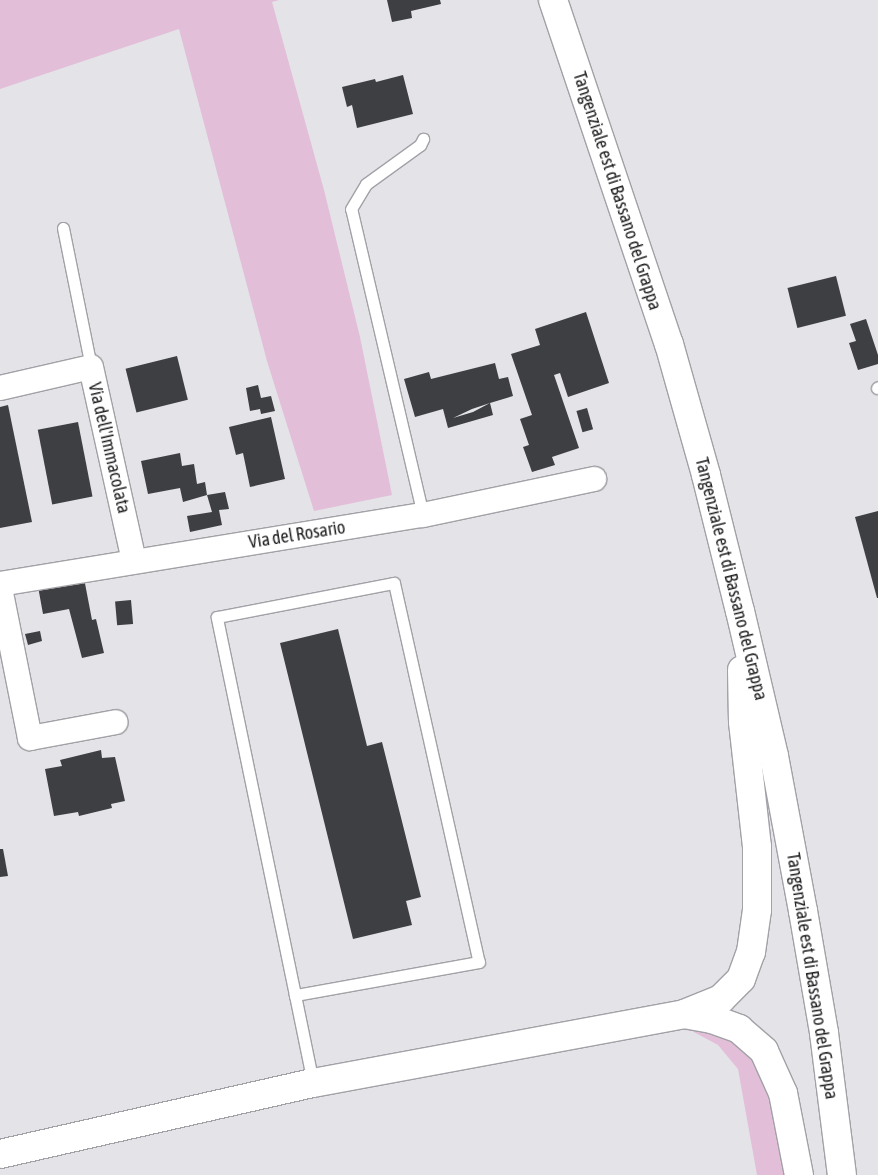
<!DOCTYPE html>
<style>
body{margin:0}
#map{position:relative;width:878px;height:1175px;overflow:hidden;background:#e3e3e8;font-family:"Asap Condensed",sans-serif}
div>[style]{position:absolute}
.green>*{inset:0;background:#e3bed8}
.building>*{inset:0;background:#3d3f42;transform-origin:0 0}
.roads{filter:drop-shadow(1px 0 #a1a1a6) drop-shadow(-1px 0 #a1a1a6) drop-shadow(0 1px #a1a1a6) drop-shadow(0 -1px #a1a1a6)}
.service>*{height:11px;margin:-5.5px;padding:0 5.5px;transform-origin:5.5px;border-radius:5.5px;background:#fff}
.minor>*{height:24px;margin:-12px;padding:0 12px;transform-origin:12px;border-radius:12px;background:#fff}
.trunk>*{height:28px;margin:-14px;padding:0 14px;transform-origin:14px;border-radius:14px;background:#fff}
span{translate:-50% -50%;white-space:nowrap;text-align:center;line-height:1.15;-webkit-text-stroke:5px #fff;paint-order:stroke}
.street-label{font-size:18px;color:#1d1d1f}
</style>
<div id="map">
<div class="green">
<i style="clip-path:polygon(0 0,279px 0,272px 2px,324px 190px,360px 337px,392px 495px,314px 511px,267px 361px,179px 29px,0 89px)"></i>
<i style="clip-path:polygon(700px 1018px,740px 1039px,761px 1073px,783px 1148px,788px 1175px,757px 1175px,738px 1069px,718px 1045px,692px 1031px,647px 1025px)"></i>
</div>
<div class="building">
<i style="clip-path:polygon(387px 0,440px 0,441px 4px,411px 11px,412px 18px,392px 22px)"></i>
<i style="clip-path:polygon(403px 75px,413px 114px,357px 128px,352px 105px,347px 107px,342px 87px,375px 79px,376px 82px)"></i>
<i style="left:836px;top:276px;width:41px;height:50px;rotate:76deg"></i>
<i style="clip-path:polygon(586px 312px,609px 383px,568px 397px,560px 373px,554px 375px,579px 448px,552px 457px,555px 465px,532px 472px,523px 447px,529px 445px,520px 419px,532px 415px,511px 354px,540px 345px,535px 329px)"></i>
<i style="clip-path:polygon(866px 319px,878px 355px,878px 364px,858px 370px,849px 343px,856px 341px,850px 324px)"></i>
<i style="left:177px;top:356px;width:45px;height:53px;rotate:76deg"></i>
<i style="clip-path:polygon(495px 363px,499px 379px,508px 377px,513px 396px,490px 403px,472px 409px,453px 418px,473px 412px,490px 403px,493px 415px,448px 428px,443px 409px,415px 417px,404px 379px,429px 372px,431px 379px)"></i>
<i style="clip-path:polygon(258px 385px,261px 398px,271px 396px,275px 411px,261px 414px,260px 409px,250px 411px,246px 388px)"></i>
<i style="clip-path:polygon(8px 405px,32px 522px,0 528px,0 407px)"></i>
<i style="left:587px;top:408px;width:22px;height:11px;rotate:74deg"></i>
<i style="clip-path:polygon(271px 417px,285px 479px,250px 487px,243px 453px,236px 455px,229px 427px)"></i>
<i style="left:78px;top:422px;width:76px;height:41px;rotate:79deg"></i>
<i style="clip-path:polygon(180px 453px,182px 466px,194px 464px,197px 484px,205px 482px,207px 495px,183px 502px,180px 488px,148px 494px,141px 461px)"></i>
<i style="clip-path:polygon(225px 492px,229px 509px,219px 510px,222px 525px,190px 532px,187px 516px,212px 512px,207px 495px)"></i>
<i style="clip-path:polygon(878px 511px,878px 598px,877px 598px,855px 517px)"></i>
<i style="clip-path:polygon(83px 573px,92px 620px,96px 619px,104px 653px,82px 658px,69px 609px,43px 614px,37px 581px)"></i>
<i style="left:131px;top:600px;width:24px;height:16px;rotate:85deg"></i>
<i style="clip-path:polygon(338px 629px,367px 746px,382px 742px,421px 897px,406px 901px,412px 925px,353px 939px,280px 643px)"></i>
<i style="clip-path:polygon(40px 631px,42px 641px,28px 645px,25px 634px)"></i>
<i style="clip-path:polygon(101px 750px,102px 758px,115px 757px,125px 801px,111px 804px,112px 808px,79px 816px,78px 812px,54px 816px,45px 769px,62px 766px,60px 760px)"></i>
<i style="clip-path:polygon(0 849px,3px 849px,8px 876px,0 877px)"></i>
</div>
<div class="roads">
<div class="service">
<i style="left:63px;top:228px;width:142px;rotate:78.6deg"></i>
<i style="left:877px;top:388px;width:1px;rotate:-45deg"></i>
<i style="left:423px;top:515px;width:314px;rotate:-103.2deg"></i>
<i style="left:351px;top:209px;width:29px;rotate:-59deg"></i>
<i style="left:366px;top:184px;width:67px;rotate:-35.8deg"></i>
<i style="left:420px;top:145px;width:7px;rotate:-63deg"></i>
<i style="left:295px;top:995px;width:386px;rotate:-101.7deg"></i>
<i style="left:217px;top:617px;width:180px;rotate:-10.9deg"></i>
<i style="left:394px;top:583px;width:388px;rotate:77.4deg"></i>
<i style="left:479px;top:962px;width:187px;rotate:169.8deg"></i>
<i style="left:295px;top:995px;width:90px;rotate:78.4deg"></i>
</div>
<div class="minor">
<i style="left:0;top:388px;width:93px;rotate:-13deg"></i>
<i style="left:91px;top:367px;width:199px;rotate:77.5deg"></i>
<i style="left:0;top:584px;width:429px;rotate:-9.3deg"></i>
<i style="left:423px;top:515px;width:175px;rotate:-11.9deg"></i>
<i style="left:0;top:588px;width:153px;rotate:78.7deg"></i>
<i style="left:30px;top:738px;width:87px;rotate:-10.5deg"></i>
</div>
<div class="trunk">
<i style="left:553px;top:0;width:363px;rotate:71.4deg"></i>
<i style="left:669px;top:344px;width:136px;rotate:74.2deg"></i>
<i style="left:706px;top:475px;width:140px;rotate:76deg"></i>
<i style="left:740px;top:611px;width:149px;rotate:76.8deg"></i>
<i style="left:774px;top:756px;width:158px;rotate:79.4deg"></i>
<i style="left:803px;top:911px;width:124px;rotate:80.2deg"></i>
<i style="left:824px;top:1033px;width:143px;rotate:82.8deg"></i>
<i style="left:684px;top:1014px;width:28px;rotate:10deg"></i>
<i style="left:712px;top:1019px;width:29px;rotate:20deg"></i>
<i style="left:739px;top:1029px;width:33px;rotate:41deg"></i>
<i style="left:764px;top:1051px;width:46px;rotate:65.7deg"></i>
<i style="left:783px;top:1093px;width:84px;rotate:79deg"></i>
<i style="left:0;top:1154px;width:321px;rotate:-12.8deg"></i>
<i style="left:313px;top:1083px;width:377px;rotate:-10.5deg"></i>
<i style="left:684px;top:1014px;width:40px;rotate:-22deg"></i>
<i style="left:721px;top:999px;width:28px;rotate:-45deg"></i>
<i style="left:741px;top:979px;width:29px;rotate:-70deg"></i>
<i style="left:751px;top:952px;width:42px;rotate:-81.9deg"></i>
<i style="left:757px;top:910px;width:63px;rotate:-90deg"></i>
<i style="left:757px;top:847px;width:126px;rotate:-96.4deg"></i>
<i style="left:743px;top:722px;width:52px;rotate:-91.1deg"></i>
</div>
</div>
<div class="street-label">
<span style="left:617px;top:191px;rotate:72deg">Tangenziale est di Bassano del Grappa</span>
<span style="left:109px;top:448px;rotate:77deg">Via dell'Immacolata</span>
<span style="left:297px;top:535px;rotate:-9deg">Via del Rosario</span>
<span style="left:731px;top:579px;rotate:76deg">Tangenziale est di Bassano del Grappa</span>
<span style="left:812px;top:976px;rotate:81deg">Tangenziale est di Bassano del Grappa</span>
</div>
</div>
